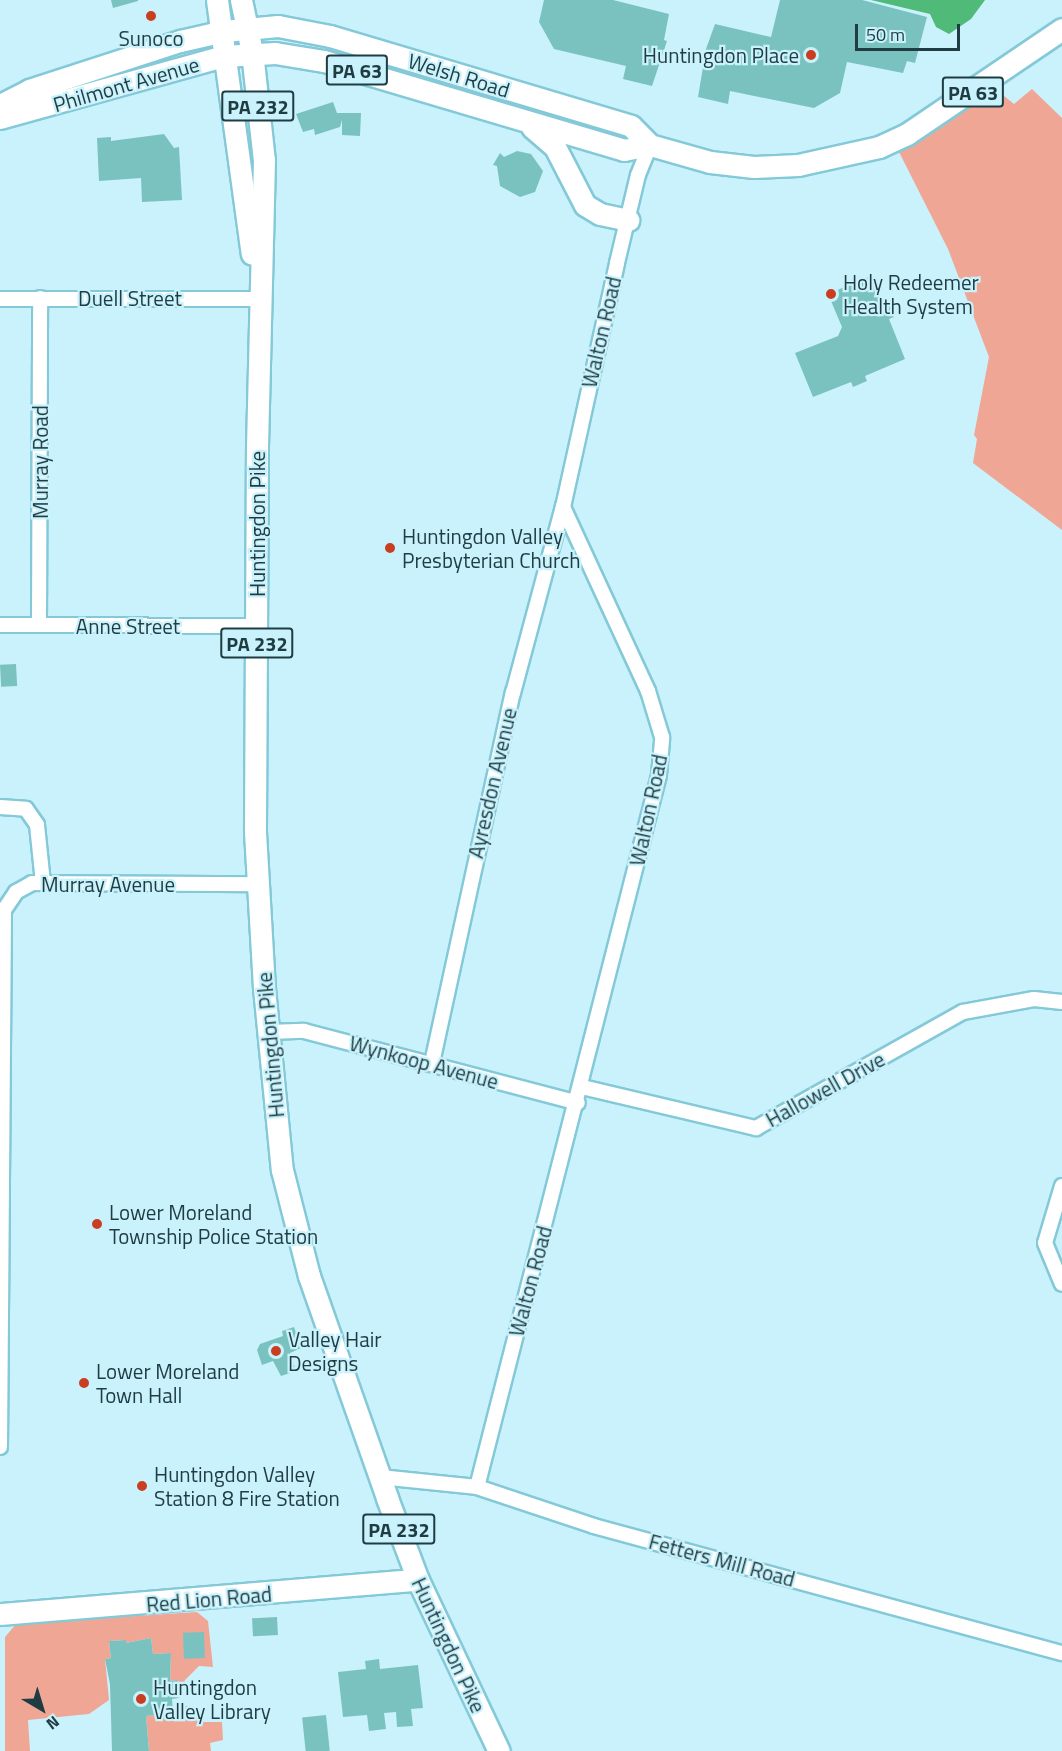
<!DOCTYPE html>
<style>
body{margin:0}
#map{position:relative;width:1062px;height:1751px;overflow:hidden;background:#caf2fc;font-family:"Titillium Web",sans-serif}
div>[style]{position:absolute}
.green>*{inset:0;background:#f0a695}
.water>*{inset:0;background:#50ba78}
.building>*{inset:0;background:#7ac2c0;transform-origin:0 0}
.roads{filter:drop-shadow(2px 0 #84c9d8) drop-shadow(-2px 0 #84c9d8) drop-shadow(0 2px #84c9d8) drop-shadow(0 -2px #84c9d8)}
.street>*{height:14px;margin:-7px;padding:0 7px;transform-origin:7px;border-radius:7px;background:#fff}
.primary>*{height:21px;margin:-10.5px;padding:0 10.5px;transform-origin:10.5px;border-radius:10.5px;background:#fff}
.dots>*{width:16px;height:16px;translate:-50% -50%;box-sizing:border-box;border:3px solid #caf2fc;border-radius:50%}
span{translate:-50% -50%;white-space:nowrap;text-align:center;line-height:1.15;-webkit-text-stroke:4.5px #caf2fc;paint-order:stroke}
.shield-label span{padding:2px 4px;background:#caf2fc;border:2px solid;border-radius:4px;-webkit-text-stroke-width:0}
.shield-label{font-size:20px;color:#1f3c42;font-weight:700}
.poi-label{font-size:21px;color:#1f3c42}
.right{translate:-100% -50%;text-align:right}
.left{translate:0 -50%;text-align:left}
.street-label{font-size:21px;color:#1f3c42}
.north{position:absolute;left:12px;top:1679px;width:60px;height:60px;-webkit-text-stroke:4px #caf2fc;paint-order:stroke;rotate:142deg;font-size:16px;font-weight:700;line-height:24px;text-align:center;color:#1f3c42}
.north::after{content:'';display:block;margin:auto;width:21px;height:27px;background:#1f3c42;clip-path:polygon(50% 0,100% 100%,50% 72%,0 100%)}
.scale{position:absolute;left:855px;top:24px;width:105px;height:27px;box-sizing:border-box;border:3px solid #1f3c42;border-top:0;padding-left:8px;font-size:18px;line-height:21px;white-space:nowrap;color:#1f3c42;-webkit-text-stroke:4px #caf2fc;paint-order:stroke}
</style>
<div id="map">
<div class="green">
<i style="clip-path:polygon(993px 87px,1014px 104px,1032px 89px,1062px 118px,1062px 530px,973px 463px,977px 439px,974px 435px,989px 357px,948px 249px,899px 152px)"></i>
<i style="clip-path:polygon(197px 1612px,208px 1621px,213px 1667px,199px 1666px,185px 1680px,179px 1698px,177px 1680px,170px 1681px,171px 1653px,153px 1654px,151px 1638px,126px 1643px,125px 1640px,109px 1641px,111px 1658px,105px 1659px,109px 1700px,89px 1714px,28px 1720px,30px 1751px,5px 1751px,5px 1637px,16px 1624px)"></i>
<i style="clip-path:polygon(187px 1706px,203px 1722px,222px 1722px,223px 1740px,210px 1743px,211px 1751px,149px 1751px,146px 1716px,173px 1713px,172px 1708px)"></i>
</div>
<div class="water">
<i style="clip-path:polygon(871px 0,985px 0,971px 19px,949px 34px,936px 27px,930px 14px)"></i>
</div>
<div class="building">
<i style="clip-path:polygon(111px 0,138px 0,138px 1px,113px 8px)"></i>
<i style="clip-path:polygon(544px 0,613px 0,669px 14px,664px 40px,667px 41px,652px 86px,623px 79px,626px 66px,554px 49px,539px 22px)"></i>
<i style="clip-path:polygon(780px 0,862px 0,927px 17px,915px 63px,907px 61px,903px 73px,847px 62px,840px 93px,814px 108px,730px 91px,728px 104px,698px 97px,706px 49px,715px 24px,771px 37px)"></i>
<i style="clip-path:polygon(333px 102px,337px 113px,361px 113px,360px 136px,342px 135px,342px 120px,340px 127px,315px 135px,314px 129px,303px 132px,296px 114px)"></i>
<i style="clip-path:polygon(164px 134px,174px 148px,179px 147px,182px 200px,142px 202px,141px 178px,99px 181px,97px 138px,111px 137px,111px 141px)"></i>
<i style="clip-path:polygon(517px 151px,531px 154px,543px 171px,535px 192px,520px 197px,500px 186px,497px 166px,493px 165px,500px 153px,504px 157px)"></i>
<i style="clip-path:polygon(871px 276px,883px 307px,889px 304px,894px 317px,889px 319px,905px 359px,865px 376px,867px 381px,853px 387px,851px 382px,813px 397px,795px 353px,838px 336px,842px 327px,828px 294px)"></i>
<i style="left:16px;top:664px;width:22px;height:16px;rotate:87deg"></i>
<i style="clip-path:polygon(294px 1327px,301px 1348px,290px 1353px,296px 1371px,281px 1376px,273px 1361px,262px 1365px,257px 1350px,260px 1344px,283px 1336px,282px 1331px)"></i>
<i style="left:277px;top:1617px;width:18px;height:25px;rotate:87deg"></i>
<i style="left:204px;top:1632px;width:26px;height:21px;rotate:88deg"></i>
<i style="clip-path:polygon(151px 1638px,153px 1654px,171px 1653px,170px 1681px,177px 1680px,179px 1698px,172px 1699px,173px 1713px,146px 1716px,149px 1751px,112px 1751px,110px 1684px,105px 1659px,111px 1658px,109px 1641px,126px 1640px,126px 1643px)"></i>
<i style="clip-path:polygon(379px 1659px,380px 1669px,418px 1665px,423px 1708px,411px 1709px,413px 1726px,397px 1727px,396px 1712px,384px 1713px,386px 1729px,369px 1731px,367px 1715px,343px 1717px,338px 1672px,366px 1669px,365px 1661px)"></i>
<i style="left:326px;top:1715px;width:36px;height:24px;rotate:84deg"></i>
</div>
<div class="roads">
<div class="street">
<i style="left:0;top:299px;width:260px"></i>
<i style="left:0;top:625px;width:257px;rotate:0.2deg"></i>
<i style="left:39px;top:625px;width:327px;rotate:-89.8deg"></i>
<i style="left:0;top:807px;width:26px;rotate:4deg"></i>
<i style="left:26px;top:809px;width:19px;rotate:55deg"></i>
<i style="left:37px;top:825px;width:58px;rotate:84.1deg"></i>
<i style="left:268px;top:1032px;width:36px;rotate:-2deg"></i>
<i style="left:304px;top:1031px;width:283px;rotate:14.7deg"></i>
<i style="left:432px;top:1063px;width:379px;rotate:-77.7deg"></i>
<i style="left:513px;top:693px;width:193px;rotate:-75deg"></i>
<i style="left:582px;top:1087px;width:179px;rotate:13.3deg"></i>
<i style="left:756px;top:1128px;width:237px;rotate:-29.3deg"></i>
<i style="left:963px;top:1012px;width:72px;rotate:-10.4deg"></i>
<i style="left:1034px;top:999px;width:28px;rotate:6deg"></i>
<i style="left:1062px;top:1186px;width:59px;rotate:106.6deg"></i>
<i style="left:1045px;top:1243px;width:44px;rotate:67.5deg"></i>
<i style="left:0;top:1447px;width:537px;rotate:-89.57deg"></i>
<i style="left:4px;top:910px;width:22px;rotate:-56deg"></i>
<i style="left:16px;top:892px;width:18px;rotate:-29deg"></i>
<i style="left:32px;top:883px;width:226px;rotate:0.3deg"></i>
<i style="left:380px;top:1477px;width:98px;rotate:5.9deg"></i>
<i style="left:477px;top:1487px;width:123px;rotate:18.4deg"></i>
<i style="left:594px;top:1526px;width:485px;rotate:15.2deg"></i>
<i style="left:477px;top:1487px;width:735px;rotate:-75.66deg"></i>
<i style="left:659px;top:775px;width:38px;rotate:-85deg"></i>
<i style="left:662px;top:737px;width:48px;rotate:-106.9deg"></i>
<i style="left:648px;top:691px;width:203px;rotate:-114.8deg"></i>
<i style="left:563px;top:507px;width:250px;rotate:-77.5deg"></i>
<i style="left:617px;top:263px;width:90px;rotate:-76.6deg"></i>
<i style="left:638px;top:175px;width:32px;rotate:-68deg"></i>
</div>
<div class="primary">
<i style="left:217px;top:0;width:256px;rotate:82.2deg"></i>
<i style="left:241px;top:0;width:53px;rotate:78.1deg"></i>
<i style="left:252px;top:52px;width:109px;rotate:83.7deg"></i>
<i style="left:264px;top:160px;width:284px;rotate:91.4deg"></i>
<i style="left:257px;top:444px;width:388px;rotate:90.3deg"></i>
<i style="left:255px;top:832px;width:156px;rotate:86.7deg"></i>
<i style="left:264px;top:988px;width:183px;rotate:84.4deg"></i>
<i style="left:282px;top:1170px;width:109px;rotate:75.7deg"></i>
<i style="left:309px;top:1276px;width:235px;rotate:70.6deg"></i>
<i style="left:387px;top:1498px;width:88px;rotate:69.3deg"></i>
<i style="left:418px;top:1580px;width:189px;rotate:64.7deg"></i>
<i style="left:0;top:105px;width:33px;rotate:-27deg"></i>
<i style="left:29px;top:90px;width:159px;rotate:-18deg"></i>
<i style="left:180px;top:41px;width:45px;rotate:-12.8deg"></i>
<i style="left:224px;top:31px;width:54px;rotate:-5.3deg"></i>
<i style="left:278px;top:26px;width:53px;rotate:10.9deg"></i>
<i style="left:330px;top:36px;width:314px;rotate:16.6deg"></i>
<i style="left:631px;top:126px;width:27px;rotate:45deg"></i>
<i style="left:0;top:118px;width:232px;rotate:-15.5deg"></i>
<i style="left:224px;top:56px;width:51px;rotate:-3.4deg"></i>
<i style="left:275px;top:53px;width:50px;rotate:9.3deg"></i>
<i style="left:324px;top:61px;width:313px;rotate:16.5deg"></i>
<i style="left:624px;top:150px;width:26px;rotate:-11deg"></i>
<i style="left:650px;top:145px;width:62px;rotate:15.8deg"></i>
<i style="left:710px;top:162px;width:44px;rotate:6.5deg"></i>
<i style="left:754px;top:167px;width:44px;rotate:-2.6deg"></i>
<i style="left:798px;top:165px;width:83px;rotate:-12.5deg"></i>
<i style="left:879px;top:147px;width:31px;rotate:-25deg"></i>
<i style="left:907px;top:134px;width:187px;rotate:-34.1deg"></i>
<i style="left:532px;top:127px;width:30px;rotate:41deg"></i>
<i style="left:555px;top:147px;width:65px;rotate:62.7deg"></i>
<i style="left:585px;top:205px;width:17px;rotate:31deg"></i>
<i style="left:600px;top:214px;width:29px;rotate:12deg"></i>
<i style="left:0;top:1614px;width:419px;rotate:-4.7deg"></i>
</div>
</div>
<div class="dots">
<i style="left:151px;top:16px;background:#c93e20"></i>
<i style="left:811px;top:55px;background:#c93e20"></i>
<i style="left:831px;top:294px;background:#c93e20"></i>
<i style="left:390px;top:548px;background:#c93e20"></i>
<i style="left:97px;top:1224px;background:#c93e20"></i>
<i style="left:276px;top:1351px;background:#c93e20"></i>
<i style="left:84px;top:1383px;background:#c93e20"></i>
<i style="left:142px;top:1486px;background:#c93e20"></i>
<i style="left:141px;top:1699px;background:#c93e20"></i>
</div>
<div class="shield-label">
<span style="left:357px;top:70px">PA 63</span>
<span style="left:973px;top:92px">PA 63</span>
<span style="left:258px;top:106px">PA 232</span>
<span style="left:257px;top:643px">PA 232</span>
<span style="left:399px;top:1529px">PA 232</span>
</div>
<div class="poi-label">
<span style="left:151px;top:38px">Sunoco</span>
<span class="right" style="left:799px;top:55px">Huntingdon Place</span>
<span class="left" style="left:843px;top:294px">Holy Redeemer<br>Health System</span>
<span class="left" style="left:402px;top:548px">Huntingdon Valley<br>Presbyterian Church</span>
<span class="left" style="left:109px;top:1224px">Lower Moreland<br>Township Police Station</span>
<span class="left" style="left:288px;top:1351px">Valley Hair<br>Designs</span>
<span class="left" style="left:96px;top:1383px">Lower Moreland<br>Town Hall</span>
<span class="left" style="left:154px;top:1486px">Huntingdon Valley<br>Station 8 Fire Station</span>
<span class="left" style="left:153px;top:1699px">Huntingdon<br>Valley Library</span>
</div>
<div class="street-label">
<span style="left:459px;top:75px;rotate:17deg">Welsh Road</span>
<span style="left:126px;top:84px;rotate:-16deg">Philmont Avenue</span>
<span style="left:130px;top:298px">Duell Street</span>
<span style="left:601px;top:332px;rotate:-77deg">Walton Road</span>
<span style="left:40px;top:462px;rotate:-90deg">Murray Road</span>
<span style="left:257px;top:524px;rotate:-90deg">Huntingdon Pike</span>
<span style="left:128px;top:626px">Anne Street</span>
<span style="left:492px;top:783px;rotate:-77deg">Ayresdon Avenue</span>
<span style="left:648px;top:810px;rotate:-78deg">Walton Road</span>
<span style="left:108px;top:884px">Murray Avenue</span>
<span style="left:270px;top:1045px;rotate:-95deg">Huntingdon Pike</span>
<span style="left:424px;top:1062px;rotate:15deg">Wynkoop Avenue</span>
<span style="left:825px;top:1089px;rotate:-29deg">Hallowell Drive</span>
<span style="left:530px;top:1281px;rotate:-75deg">Walton Road</span>
<span style="left:722px;top:1560px;rotate:15deg">Fetters Mill Road</span>
<span style="left:209px;top:1599px;rotate:-5deg">Red Lion Road</span>
<span style="left:449px;top:1645px;rotate:65deg">Huntingdon Pike</span>
</div>
<div class="north">N</div>
<div class="scale">50 m</div>
</div>
